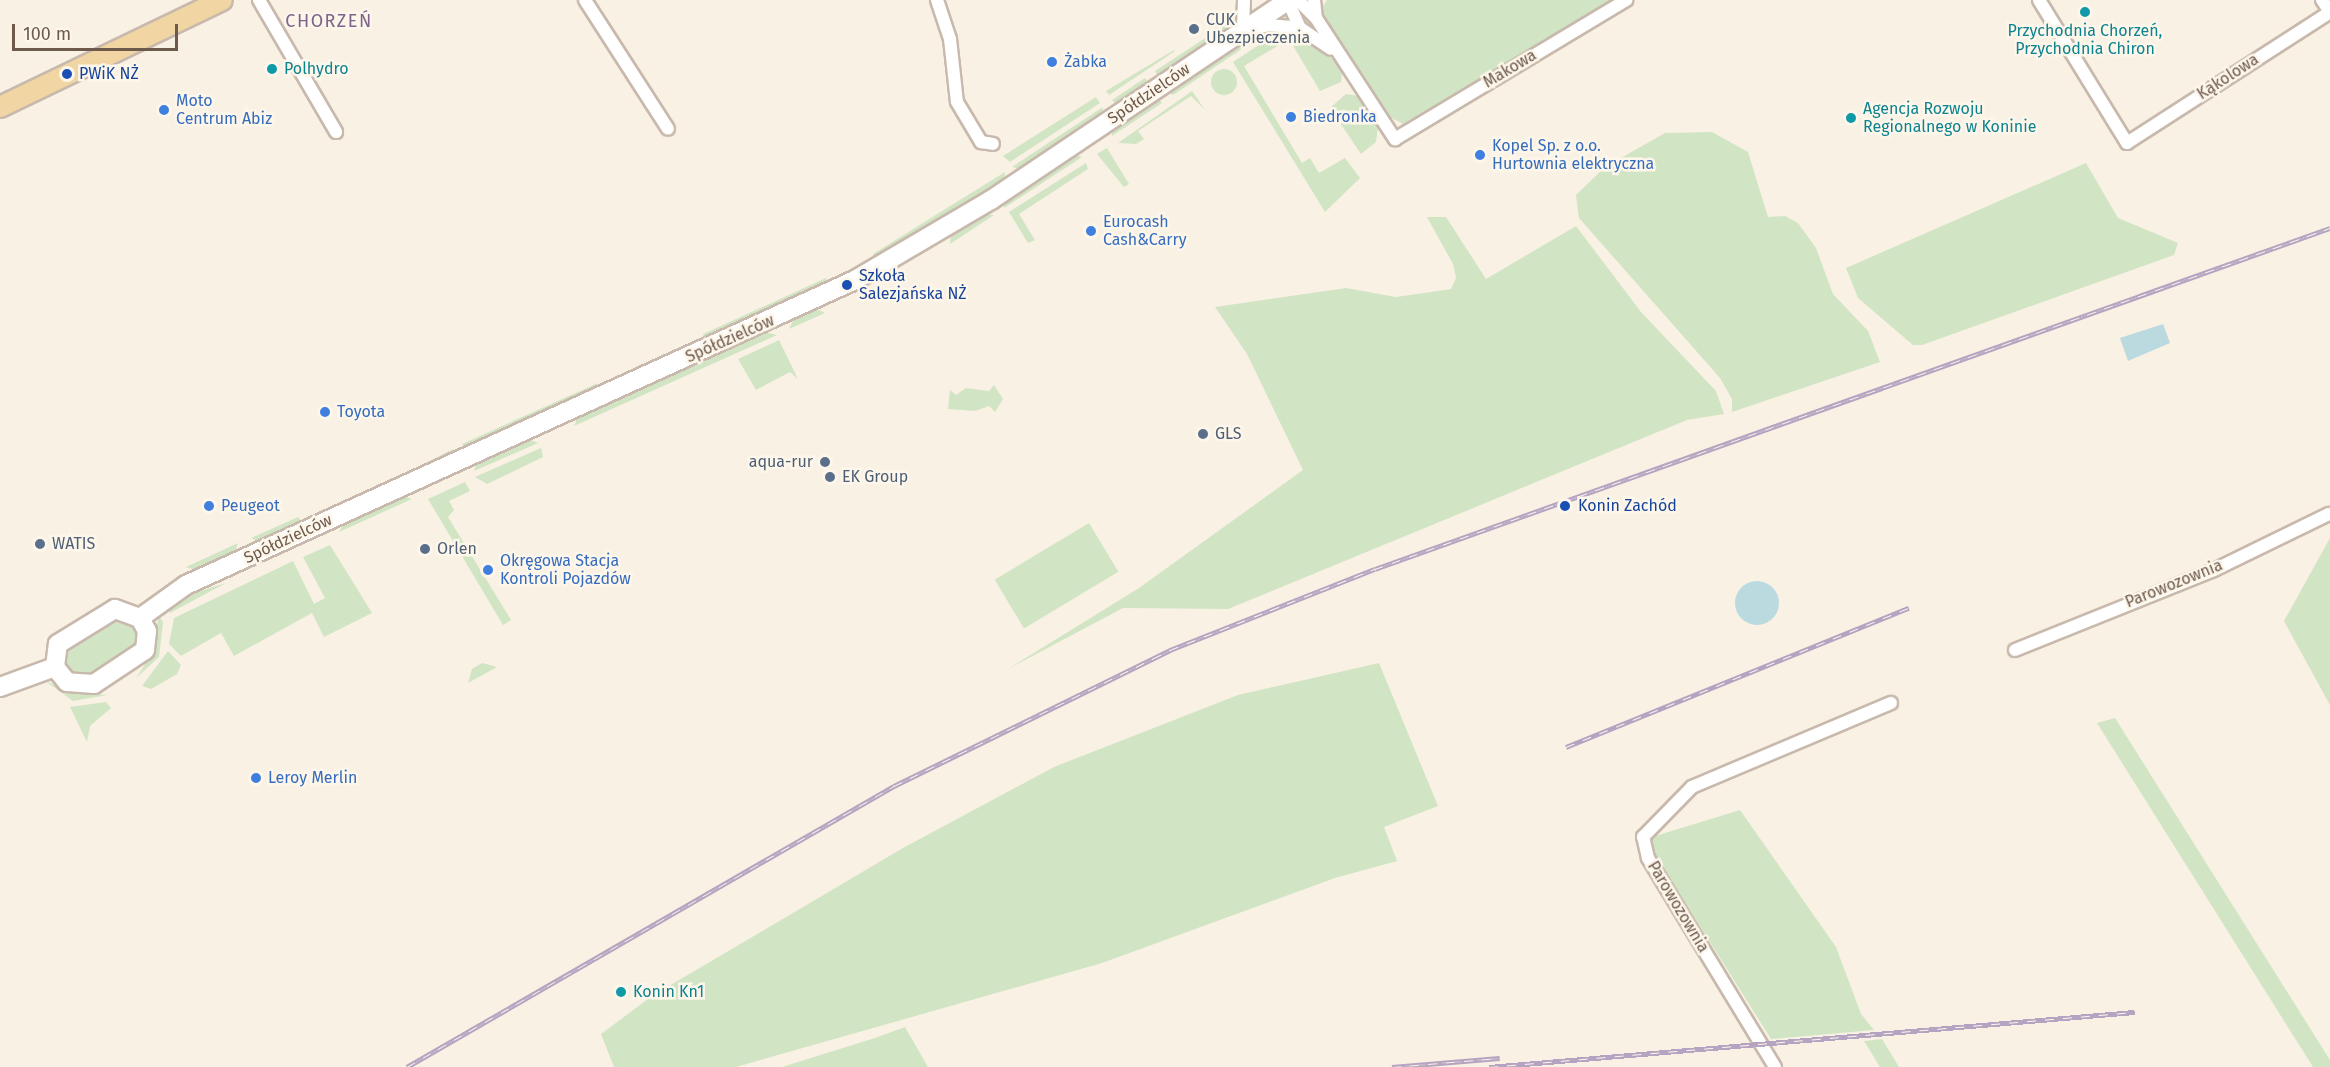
<!DOCTYPE html>
<meta charset="utf-8">
<style>
body{margin:0}
#map{position:relative;width:2330px;height:1067px;overflow:hidden;background:#f9f1e4;font-family:"Fira Sans",sans-serif}
div>[style]{position:absolute}
.green>*{inset:0;background:#d1e5c4;transform-origin:0 0}
.round{border-radius:50%}
.water>*{inset:0;background:#bbdae0}
.roads{filter:drop-shadow(2px 0 #c8b9ac) drop-shadow(-2px 0 #c8b9ac) drop-shadow(0 2px #c8b9ac) drop-shadow(0 -2px #c8b9ac)}
.street>*{height:12px;margin:-6px;padding:0 6px;transform-origin:6px;border-radius:6px;background:#fff}
.secondary>*{height:18px;margin:-9px;padding:0 9px;transform-origin:9px;border-radius:9px;background:#fff}
.primary>*{height:20px;margin:-10px;padding:0 10px;transform-origin:10px;border-radius:10px;background:#f1d6a3}
.rail>*{height:5px;margin-top:-2.5px;transform-origin:0;background:repeating-linear-gradient(90deg,#fdf6ea 0 9px,#b4a4c1 0 18px);box-sizing:border-box;border-block:2px solid #b4a4c1}
.dots>*{width:16px;height:16px;translate:-50% -50%;box-sizing:border-box;border:3px solid #fdf6ea;border-radius:50%}
span{translate:-50% -50%;white-space:nowrap;text-align:center;line-height:1.15;-webkit-text-stroke:5px #fdf6ea;paint-order:stroke}
.service-label{font-size:16px;color:#4e5e75}
.left{translate:0 -50%;text-align:left}
.right{translate:-100% -50%;text-align:right}
.culture-label{font-size:16px;color:#0d838f}
.shop-label{font-size:16px;color:#366cbe}
.street-label{font-size:16px;color:#6e5a4d}
.transit-label{font-size:16px;color:#164399}
.neighbourhood-label{font-size:18px;color:#7f658b;letter-spacing:1.5px}
.scale{position:absolute;left:12px;top:24px;width:166px;height:27px;box-sizing:border-box;border:3px solid #6e5a4d;border-top:0;padding-left:8px;font-size:18px;line-height:21px;white-space:nowrap;color:#6e5a4d;-webkit-text-stroke:4px #fdf6ea;paint-order:stroke}
</style>
<div id="map">
<div class="green">
<i style="clip-path:polygon(1327px 0,1613px 0,1403px 124px,1386px 115px,1324px 21px,1319px 12px)"></i>
<i style="clip-path:polygon(1242px 14px,1237px 25px,1158px 78px,1155px 71px)"></i>
<i style="clip-path:polygon(1273px 28px,1173px 95px,1167px 91px,1253px 34px)"></i>
<i style="clip-path:polygon(1291px 30px,1322px 46px,1342px 72px,1341px 82px,1320px 91px,1289px 39px,1244px 66px,1302px 163px,1310px 158px,1319px 173px,1345px 158px,1360px 178px,1325px 212px,1233px 62px,1280px 31px)"></i>
<i style="clip-path:polygon(1174px 50px,1175px 51px,1109px 95px,1106px 91px)"></i>
<i class="round" style="left:1211px;top:69px;width:26px;height:26px"></i>
<i style="clip-path:polygon(1145px 78px,1149px 84px,1115px 103px,1112px 100px)"></i>
<i style="clip-path:polygon(1192px 91px,1205px 110px,1191px 96px,1138px 131px,1144px 139px,1136px 144px,1118px 143px)"></i>
<i style="clip-path:polygon(1346px 94px,1359px 96px,1378px 127px,1376px 142px,1361px 154px,1330px 108px)"></i>
<i style="clip-path:polygon(1096px 97px,1100px 103px,1010px 162px,1003px 156px)"></i>
<i style="clip-path:polygon(1158px 97px,1162px 103px,1112px 136px,1112px 129px)"></i>
<i style="clip-path:polygon(1103px 107px,1102px 116px,1022px 169px,1012px 167px)"></i>
<i style="clip-path:polygon(1712px 132px,1748px 152px,1768px 217px,1785px 216px,1798px 223px,1816px 248px,1833px 294px,1868px 331px,1880px 362px,1732px 412px,1732px 399px,1720px 378px,1579px 218px,1576px 195px,1605px 167px,1665px 133px)"></i>
<i style="clip-path:polygon(1107px 148px,1129px 184px,1124px 187px,1097px 154px)"></i>
<i style="clip-path:polygon(1074px 154px,1082px 157px,1004px 208px,1004px 202px)"></i>
<i style="clip-path:polygon(1086px 163px,1088px 169px,1019px 214px,1035px 240px,1028px 243px,1009px 212px)"></i>
<i style="clip-path:polygon(2086px 163px,2118px 218px,2178px 243px,2174px 255px,1922px 345px,1913px 345px,1858px 298px,1846px 268px)"></i>
<i style="clip-path:polygon(1005px 172px,1004px 182px,875px 260px,873px 254px)"></i>
<i style="clip-path:polygon(984px 214px,994px 215px,950px 244px,951px 234px)"></i>
<i style="clip-path:polygon(1427px 217px,1446px 217px,1486px 279px,1576px 226px,1641px 312px,1716px 391px,1724px 414px,1687px 420px,1228px 609px,1123px 608px,1008px 669px,1139px 588px,1303px 470px,1247px 354px,1215px 307px,1346px 288px,1396px 297px,1451px 289px,1456px 278px,1453px 264px)"></i>
<i style="clip-path:polygon(826px 278px,829px 284px,705px 339px,703px 334px)"></i>
<i style="clip-path:polygon(817px 309px,825px 313px,789px 329px,794px 319px)"></i>
<i style="clip-path:polygon(764px 332px,777px 335px,574px 426px,578px 416px)"></i>
<i style="clip-path:polygon(779px 340px,798px 379px,790px 372px,756px 390px,738px 359px)"></i>
<i style="clip-path:polygon(598px 383px,597px 390px,466px 450px,462px 444px)"></i>
<i style="clip-path:polygon(994px 385px,1003px 399px,995px 412px,989px 406px,975px 411px,948px 409px,950px 390px,956px 395px,966px 388px,989px 391px)"></i>
<i style="clip-path:polygon(528px 439px,538px 443px,474px 471px,477px 463px)"></i>
<i style="clip-path:polygon(541px 448px,543px 457px,487px 484px,475px 477px)"></i>
<i style="left:453px;top:449px;width:7px;height:73px;rotate:63deg"></i>
<i style="clip-path:polygon(465px 482px,470px 491px,449px 501px,454px 510px,448px 517px,511px 620px,503px 625px,428px 499px)"></i>
<i style="clip-path:polygon(403px 496px,412px 499px,339px 532px,344px 523px)"></i>
<i style="clip-path:polygon(298px 517px,302px 522px,260px 542px,251px 538px)"></i>
<i style="left:1089px;top:523px;width:57px;height:110px;rotate:59deg"></i>
<i style="clip-path:polygon(2330px 538px,2330px 705px,2284px 621px)"></i>
<i style="clip-path:polygon(238px 543px,235px 552px,195px 570px,186px 567px)"></i>
<i style="clip-path:polygon(330px 545px,372px 613px,324px 637px,312px 613px,234px 656px,221px 633px,181px 656px,169px 644px,174px 618px,293px 561px,314px 604px,325px 598px,303px 557px)"></i>
<i style="clip-path:polygon(226px 583px,170px 613px,165px 608px,181px 597px)"></i>
<i style="clip-path:polygon(159px 616px,163px 622px,159px 657px,136px 678px,150px 657px)"></i>
<i style="clip-path:polygon(116px 618px,136px 629px,135px 647px,87px 677px,74px 676px,64px 665px,69px 645px)"></i>
<i style="clip-path:polygon(168px 651px,181px 665px,177px 674px,151px 689px,142px 686px)"></i>
<i style="clip-path:polygon(482px 663px,497px 667px,468px 683px,472px 669px)"></i>
<i style="clip-path:polygon(1379px 663px,1438px 806px,1384px 827px,1397px 861px,1335px 878px,1102px 963px,736px 1067px,614px 1067px,601px 1034px,652px 996px,903px 848px,1054px 767px,1238px 695px)"></i>
<i style="clip-path:polygon(44px 680px,71px 693px,107px 695px,73px 701px)"></i>
<i style="clip-path:polygon(106px 702px,111px 708px,90px 726px,87px 742px,70px 707px)"></i>
<i style="clip-path:polygon(2115px 718px,2330px 1060px,2330px 1067px,2313px 1067px,2097px 723px)"></i>
<i style="clip-path:polygon(1740px 810px,1836px 947px,1861px 1014px,1874px 1030px,1771px 1039px,1652px 850px,1652px 837px)"></i>
<i style="clip-path:polygon(905px 1027px,928px 1067px,782px 1067px,875px 1038px)"></i>
<i style="clip-path:polygon(1882px 1039px,1899px 1067px,1880px 1067px,1864px 1041px)"></i>
</div>
<div class="water">
<i style="clip-path:polygon(2163px 324px,2170px 343px,2128px 361px,2120px 338px)"></i>
<i class="round" style="left:1735px;top:581px;width:44px;height:44px"></i>
</div>
<div class="roads">
<div class="street">
<i style="left:259px;top:0;width:153px;rotate:59.7deg"></i>
<i style="left:585px;top:0;width:153px;rotate:57.2deg"></i>
<i style="left:937px;top:0;width:41px;rotate:71.6deg"></i>
<i style="left:950px;top:39px;width:63px;rotate:83.7deg"></i>
<i style="left:957px;top:102px;width:47px;rotate:59deg"></i>
<i style="left:981px;top:142px;width:12px;rotate:9deg"></i>
<i style="left:1244px;top:0;width:31px;rotate:92deg"></i>
<i style="left:1243px;top:31px;width:26px;rotate:-13deg"></i>
<i style="left:1268px;top:25px;width:32px;rotate:5deg"></i>
<i style="left:1300px;top:28px;width:37px;rotate:34deg"></i>
<i style="left:1298px;top:0;width:25px;rotate:45deg"></i>
<i style="left:1316px;top:18px;width:145px;rotate:56.9deg"></i>
<i style="left:1395px;top:139px;width:270px;rotate:-31deg"></i>
<i style="left:1314px;top:0;width:18px;rotate:84deg"></i>
<i style="left:2039px;top:0;width:168px;rotate:58.4deg"></i>
<i style="left:2127px;top:143px;width:242px;rotate:-32.8deg"></i>
<i style="left:2322px;top:0;width:14px;rotate:56deg"></i>
<i style="left:1280px;top:1px;width:13px;rotate:32deg"></i>
<i style="left:1291px;top:8px;width:22px;rotate:66deg"></i>
<i style="left:2015px;top:650px;width:214px;rotate:-21.9deg"></i>
<i style="left:2214px;top:570px;width:128px;rotate:-26deg"></i>
<i style="left:1775px;top:1067px;width:245px;rotate:-121.3deg"></i>
<i style="left:1648px;top:858px;width:22px;rotate:-103deg"></i>
<i style="left:1643px;top:837px;width:70px;rotate:-45.6deg"></i>
<i style="left:1692px;top:787px;width:216px;rotate:-22.9deg"></i>
</div>
<div class="secondary">
<i style="left:115px;top:609px;width:27px;rotate:20deg"></i>
<i style="left:140px;top:618px;width:15px;rotate:62deg"></i>
<i style="left:147px;top:631px;width:19px;rotate:96deg"></i>
<i style="left:145px;top:650px;width:61px;rotate:146.3deg"></i>
<i style="left:94px;top:684px;width:27px;rotate:-176deg"></i>
<i style="left:67px;top:682px;width:19px;rotate:-129deg"></i>
<i style="left:55px;top:667px;width:23px;rotate:-83deg"></i>
<i style="left:58px;top:644px;width:67px;rotate:-31.6deg"></i>
<i style="left:140px;top:618px;width:57px;rotate:-35.7deg"></i>
<i style="left:186px;top:585px;width:735px;rotate:-24.51deg"></i>
<i style="left:855px;top:280px;width:158px;rotate:-30.5deg"></i>
<i style="left:991px;top:200px;width:359px;rotate:-33.9deg"></i>
<i style="left:0;top:687px;width:59px;rotate:-20deg"></i>
</div>
<div class="primary">
<i style="left:0;top:107px;width:246px;rotate:-25.7deg"></i>
</div>
</div>
<div class="rail">
<i style="left:1566px;top:747px;width:370px;rotate:-22.1deg"></i>
<i style="left:407px;top:1067px;width:562px;rotate:-29.99deg"></i>
<i style="left:894px;top:786px;width:308px;rotate:-26.2deg"></i>
<i style="left:1170px;top:650px;width:220px;rotate:-21.6deg"></i>
<i style="left:1375px;top:569px;width:1014px;rotate:-19.65deg"></i>
<i style="left:1392px;top:1067px;width:108px;rotate:-4.8deg"></i>
<i style="left:1489px;top:1067px;width:648px;rotate:-4.87deg"></i>
</div>
<div class="dots">
<i style="left:2085px;top:12px;background:#0f9aa8"></i>
<i style="left:1194px;top:29px;background:#5c6f8a"></i>
<i style="left:1052px;top:62px;background:#3f7fe0"></i>
<i style="left:272px;top:69px;background:#0f9aa8"></i>
<i style="left:67px;top:74px;background:#1a4fb4"></i>
<i style="left:164px;top:110px;background:#3f7fe0"></i>
<i style="left:1291px;top:117px;background:#3f7fe0"></i>
<i style="left:1851px;top:118px;background:#0f9aa8"></i>
<i style="left:1480px;top:155px;background:#3f7fe0"></i>
<i style="left:1091px;top:231px;background:#3f7fe0"></i>
<i style="left:847px;top:285px;background:#1a4fb4"></i>
<i style="left:325px;top:412px;background:#3f7fe0"></i>
<i style="left:1203px;top:434px;background:#5c6f8a"></i>
<i style="left:825px;top:462px;background:#5c6f8a"></i>
<i style="left:830px;top:477px;background:#5c6f8a"></i>
<i style="left:209px;top:506px;background:#3f7fe0"></i>
<i style="left:1565px;top:506px;background:#1a4fb4"></i>
<i style="left:40px;top:544px;background:#5c6f8a"></i>
<i style="left:425px;top:549px;background:#5c6f8a"></i>
<i style="left:488px;top:570px;background:#3f7fe0"></i>
<i style="left:256px;top:778px;background:#3f7fe0"></i>
<i style="left:621px;top:992px;background:#0f9aa8"></i>
</div>
<div class="service-label">
<span class="left" style="left:1206px;top:29px">CUK<br>Ubezpieczenia</span>
<span class="left" style="left:1215px;top:434px">GLS</span>
<span class="right" style="left:813px;top:462px">aqua-rur</span>
<span class="left" style="left:842px;top:477px">EK Group</span>
<span class="left" style="left:52px;top:544px">WATIS</span>
<span class="left" style="left:437px;top:549px">Orlen</span>
</div>
<div class="culture-label">
<span style="left:2085px;top:40px">Przychodnia Chorzeń,<br>Przychodnia Chiron</span>
<span class="left" style="left:284px;top:69px">Polhydro</span>
<span class="left" style="left:1863px;top:118px">Agencja Rozwoju<br>Regionalnego w Koninie</span>
<span class="left" style="left:633px;top:992px">Konin Kn1</span>
</div>
<div class="shop-label">
<span class="left" style="left:1064px;top:62px">Żabka</span>
<span class="left" style="left:176px;top:110px">Moto<br>Centrum Abiz</span>
<span class="left" style="left:1303px;top:117px">Biedronka</span>
<span class="left" style="left:1492px;top:155px">Kopel Sp. z o.o.<br>Hurtownia elektryczna</span>
<span class="left" style="left:1103px;top:231px">Eurocash<br>Cash&amp;Carry</span>
<span class="left" style="left:337px;top:412px">Toyota</span>
<span class="left" style="left:221px;top:506px">Peugeot</span>
<span class="left" style="left:500px;top:570px">Okręgowa Stacja<br>Kontroli Pojazdów</span>
<span class="left" style="left:268px;top:778px">Leroy Merlin</span>
</div>
<div class="street-label">
<span style="left:1510px;top:69px;rotate:-31deg">Makowa</span>
<span style="left:2228px;top:77px;rotate:-33deg">Kąkolowa</span>
<span style="left:1149px;top:94px;rotate:-34deg">Spółdzielców</span>
<span style="left:730px;top:339px;rotate:-24deg">Spółdzielców</span>
<span style="left:288px;top:539px;rotate:-25deg">Spółdzielców</span>
<span style="left:2174px;top:584px;rotate:-22deg">Parowozownia</span>
<span style="left:1678px;top:907px;rotate:59deg">Parowozownia</span>
</div>
<div class="transit-label">
<span class="left" style="left:79px;top:74px">PWiK NŻ</span>
<span class="left" style="left:859px;top:285px">Szkoła<br>Salezjańska NŻ</span>
<span class="left" style="left:1578px;top:506px">Konin Zachód</span>
</div>
<div class="neighbourhood-label">
<span style="left:329px;top:21px">CHORZEŃ</span>
</div>
<div class="scale">100 m</div>
</div>
